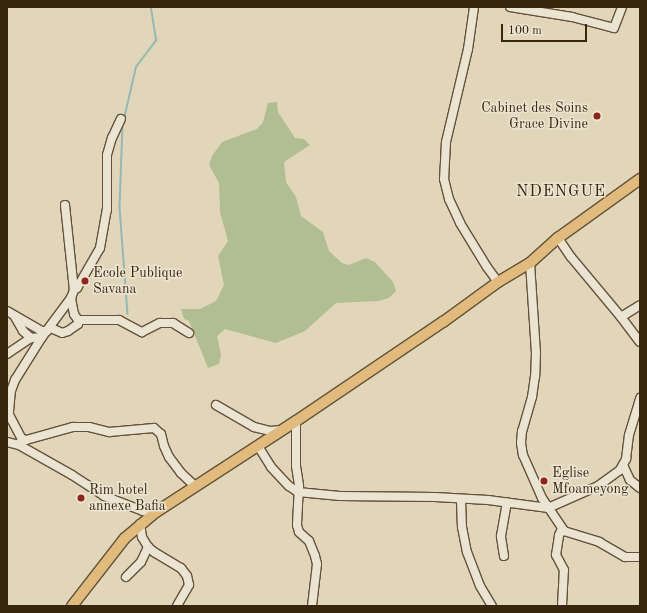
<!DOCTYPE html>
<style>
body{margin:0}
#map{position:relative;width:647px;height:613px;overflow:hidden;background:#e2d6ba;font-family:"Old Standard TT",serif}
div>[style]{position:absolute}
.green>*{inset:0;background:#b0be92}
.stream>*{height:1.5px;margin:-0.75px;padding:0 0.75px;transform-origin:0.75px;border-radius:0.75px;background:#95b8b4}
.roads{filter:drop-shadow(1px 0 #635239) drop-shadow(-1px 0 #635239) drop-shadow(0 1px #635239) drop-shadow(0 -1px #635239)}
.minor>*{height:8px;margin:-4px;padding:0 4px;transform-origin:4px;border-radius:4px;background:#ece4d2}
.major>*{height:10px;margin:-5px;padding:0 5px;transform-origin:5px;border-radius:5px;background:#e1bb7d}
.dots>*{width:11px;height:11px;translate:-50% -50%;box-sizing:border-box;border:2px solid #ece4d2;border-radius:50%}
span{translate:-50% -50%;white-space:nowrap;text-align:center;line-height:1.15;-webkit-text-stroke:3px #ece4d2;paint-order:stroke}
.poi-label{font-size:14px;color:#39260e}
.right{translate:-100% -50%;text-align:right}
.left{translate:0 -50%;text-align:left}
.quarter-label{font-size:16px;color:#39260e;letter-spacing:1px}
.frame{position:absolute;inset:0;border:8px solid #39260e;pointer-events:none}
.scale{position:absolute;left:501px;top:24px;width:86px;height:18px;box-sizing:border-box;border:2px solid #39260e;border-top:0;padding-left:5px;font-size:12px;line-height:14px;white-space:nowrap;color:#39260e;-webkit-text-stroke:3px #ece4d2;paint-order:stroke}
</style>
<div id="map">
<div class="green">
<i style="clip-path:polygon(277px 102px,278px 112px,295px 138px,304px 139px,310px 145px,284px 162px,286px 182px,296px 197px,301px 216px,323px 232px,329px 251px,342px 263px,349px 265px,366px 258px,375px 262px,393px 282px,396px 291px,389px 298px,378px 301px,336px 303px,305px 331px,276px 343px,225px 329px,217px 336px,221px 355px,219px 364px,208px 368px,189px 321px,184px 319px,181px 309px,200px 309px,216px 301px,224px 285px,218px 256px,228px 241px,220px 212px,219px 183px,209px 165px,212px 156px,222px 142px,257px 129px,263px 122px,268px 103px)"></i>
</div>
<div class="stream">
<i style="left:124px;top:119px;width:53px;rotate:-77deg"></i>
<i style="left:136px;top:67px;width:34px;rotate:-53deg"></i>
<i style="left:156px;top:40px;width:33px;rotate:-99deg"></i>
<i style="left:123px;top:125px;width:83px;rotate:92.1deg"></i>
<i style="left:120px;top:208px;width:106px;rotate:85.7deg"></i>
</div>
<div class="roads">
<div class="minor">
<i style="left:474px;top:7px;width:42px;rotate:98.1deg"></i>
<i style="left:468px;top:49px;width:96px;rotate:103.3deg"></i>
<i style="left:446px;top:142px;width:37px;rotate:93deg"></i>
<i style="left:444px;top:179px;width:21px;rotate:76deg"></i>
<i style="left:449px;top:199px;width:26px;rotate:65deg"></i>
<i style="left:460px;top:223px;width:52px;rotate:58.5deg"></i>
<i style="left:487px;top:267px;width:19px;rotate:54deg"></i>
<i style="left:510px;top:7px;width:63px;rotate:9.2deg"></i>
<i style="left:572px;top:17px;width:43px;rotate:14.7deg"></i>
<i style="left:614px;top:28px;width:22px;rotate:-69deg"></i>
<i style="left:65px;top:205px;width:85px;rotate:84deg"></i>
<i style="left:558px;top:238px;width:23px;rotate:56deg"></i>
<i style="left:571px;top:257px;width:78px;rotate:50.2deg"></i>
<i style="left:621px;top:317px;width:22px;rotate:-32deg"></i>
<i style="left:530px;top:263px;width:90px;rotate:86.2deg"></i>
<i style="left:536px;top:353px;width:23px;rotate:92deg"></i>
<i style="left:535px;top:376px;width:21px;rotate:98deg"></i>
<i style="left:532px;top:397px;width:35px;rotate:106deg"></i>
<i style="left:522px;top:431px;width:12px;rotate:95deg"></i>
<i style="left:521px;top:443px;width:12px;rotate:81deg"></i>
<i style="left:523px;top:455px;width:47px;rotate:66.2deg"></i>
<i style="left:542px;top:498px;width:40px;rotate:56deg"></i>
<i style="left:564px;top:531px;width:37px;rotate:17deg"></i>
<i style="left:599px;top:542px;width:30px;rotate:30deg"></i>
<i style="left:625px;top:557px;width:15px"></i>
<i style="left:7px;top:311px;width:39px;rotate:30deg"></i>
<i style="left:41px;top:331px;width:6px"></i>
<i style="left:15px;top:317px;width:16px;rotate:60deg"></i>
<i style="left:23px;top:331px;width:11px;rotate:41deg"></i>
<i style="left:621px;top:317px;width:31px;rotate:53deg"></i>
<i style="left:78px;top:320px;width:41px"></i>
<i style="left:119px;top:320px;width:26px;rotate:28deg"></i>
<i style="left:142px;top:332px;width:20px;rotate:-27deg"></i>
<i style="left:160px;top:323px;width:13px"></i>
<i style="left:173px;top:323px;width:19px;rotate:32deg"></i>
<i style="left:51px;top:328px;width:12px;rotate:24deg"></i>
<i style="left:62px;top:333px;width:6px;rotate:-18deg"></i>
<i style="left:68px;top:331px;width:12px;rotate:-35deg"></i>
<i style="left:78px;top:324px;width:4px;rotate:-90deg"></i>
<i style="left:78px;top:320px;width:7px;rotate:-124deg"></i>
<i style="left:74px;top:314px;width:16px;rotate:-101deg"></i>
<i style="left:7px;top:354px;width:29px;rotate:-34deg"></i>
<i style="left:31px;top:338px;width:11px;rotate:-5deg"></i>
<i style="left:216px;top:405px;width:44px;rotate:30.1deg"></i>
<i style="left:254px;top:427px;width:16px;rotate:14deg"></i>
<i style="left:270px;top:431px;width:12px;rotate:-5deg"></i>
<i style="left:7px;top:411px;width:32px;rotate:62deg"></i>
<i style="left:9px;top:412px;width:21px;rotate:-85deg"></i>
<i style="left:11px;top:391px;width:12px;rotate:-70deg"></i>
<i style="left:15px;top:380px;width:51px;rotate:-57.9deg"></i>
<i style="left:42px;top:337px;width:49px;rotate:-53.4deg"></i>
<i style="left:71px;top:298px;width:9px;rotate:-69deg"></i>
<i style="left:74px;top:290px;width:4px;rotate:-34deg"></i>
<i style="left:77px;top:288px;width:46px;rotate:-60.1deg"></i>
<i style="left:100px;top:248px;width:39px;rotate:-80deg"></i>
<i style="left:107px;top:210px;width:55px;rotate:-90deg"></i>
<i style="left:107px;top:155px;width:18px;rotate:-74deg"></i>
<i style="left:112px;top:138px;width:21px;rotate:-65deg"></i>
<i style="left:296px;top:421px;width:45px;rotate:90deg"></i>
<i style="left:296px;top:466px;width:20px;rotate:81deg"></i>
<i style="left:299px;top:486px;width:39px;rotate:93deg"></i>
<i style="left:297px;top:525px;width:7px;rotate:74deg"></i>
<i style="left:299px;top:532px;width:13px;rotate:42deg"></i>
<i style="left:309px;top:541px;width:16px;rotate:68deg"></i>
<i style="left:315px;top:556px;width:8px;rotate:76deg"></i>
<i style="left:317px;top:564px;width:42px;rotate:96.8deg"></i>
<i style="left:7px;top:442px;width:12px;rotate:14deg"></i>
<i style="left:19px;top:445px;width:61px;rotate:29.5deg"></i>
<i style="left:72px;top:475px;width:38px;rotate:33deg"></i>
<i style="left:104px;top:496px;width:42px;rotate:21deg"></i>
<i style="left:143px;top:511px;width:13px;rotate:4deg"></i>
<i style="left:19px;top:445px;width:7px;rotate:-63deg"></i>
<i style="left:22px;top:439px;width:4px;rotate:14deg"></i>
<i style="left:26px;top:440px;width:49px;rotate:-15.5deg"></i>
<i style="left:73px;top:427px;width:16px"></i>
<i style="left:89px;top:427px;width:21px;rotate:14deg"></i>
<i style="left:109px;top:432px;width:45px;rotate:-5.1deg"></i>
<i style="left:154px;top:428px;width:9px;rotate:41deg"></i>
<i style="left:161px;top:434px;width:12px;rotate:76deg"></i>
<i style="left:164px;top:446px;width:12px;rotate:66deg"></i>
<i style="left:169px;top:457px;width:20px;rotate:53deg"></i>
<i style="left:181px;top:473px;width:19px;rotate:43deg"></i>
<i style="left:258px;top:446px;width:25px;rotate:58deg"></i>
<i style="left:271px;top:467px;width:26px;rotate:47deg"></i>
<i style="left:289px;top:486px;width:11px;rotate:34deg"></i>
<i style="left:298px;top:492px;width:42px;rotate:5.4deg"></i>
<i style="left:340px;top:496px;width:95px;rotate:0.6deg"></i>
<i style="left:435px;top:497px;width:53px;rotate:3.2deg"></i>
<i style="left:488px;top:500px;width:61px;rotate:7.6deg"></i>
<i style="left:548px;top:508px;width:55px;rotate:-23.7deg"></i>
<i style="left:598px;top:486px;width:27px;rotate:-36deg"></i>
<i style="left:620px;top:470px;width:13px;rotate:-61deg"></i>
<i style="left:626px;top:459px;width:24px;rotate:-83deg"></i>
<i style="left:629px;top:435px;width:39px;rotate:-73deg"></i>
<i style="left:623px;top:465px;width:17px;rotate:65deg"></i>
<i style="left:630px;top:480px;width:13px;rotate:39deg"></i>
<i style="left:461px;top:500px;width:27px;rotate:88deg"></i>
<i style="left:462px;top:527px;width:25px;rotate:79deg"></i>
<i style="left:467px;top:552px;width:36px;rotate:69deg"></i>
<i style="left:480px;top:586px;width:23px;rotate:59deg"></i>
<i style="left:140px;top:524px;width:13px;rotate:81deg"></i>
<i style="left:142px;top:537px;width:12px;rotate:59deg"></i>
<i style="left:148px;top:547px;width:8px;rotate:40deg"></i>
<i style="left:154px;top:552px;width:31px;rotate:31deg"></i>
<i style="left:181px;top:568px;width:10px;rotate:53deg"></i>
<i style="left:187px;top:576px;width:9px;rotate:77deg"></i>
<i style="left:189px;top:585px;width:24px;rotate:120deg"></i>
<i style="left:504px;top:556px;width:20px;rotate:-99deg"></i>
<i style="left:501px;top:536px;width:34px;rotate:-80deg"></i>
<i style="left:126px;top:577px;width:21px;rotate:-45deg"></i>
<i style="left:141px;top:562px;width:17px;rotate:-65deg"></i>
<i style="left:562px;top:606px;width:36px;rotate:-87deg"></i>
<i style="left:564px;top:570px;width:17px;rotate:-118deg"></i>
<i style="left:556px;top:555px;width:20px;rotate:-81deg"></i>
<i style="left:559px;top:535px;width:4px;rotate:-63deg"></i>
<i style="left:561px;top:531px;width:3px"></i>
</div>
<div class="major">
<i style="left:72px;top:606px;width:86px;rotate:-52.1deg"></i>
<i style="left:125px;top:538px;width:40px;rotate:-40deg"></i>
<i style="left:156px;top:512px;width:167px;rotate:-33deg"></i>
<i style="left:296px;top:421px;width:177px;rotate:-34deg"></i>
<i style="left:443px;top:322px;width:68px;rotate:-36deg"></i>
<i style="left:498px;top:282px;width:37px;rotate:-31deg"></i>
<i style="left:530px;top:263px;width:38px;rotate:-42deg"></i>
<i style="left:558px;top:238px;width:101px;rotate:-35.7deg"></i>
</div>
</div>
<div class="dots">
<i style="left:597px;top:116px;background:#8f2418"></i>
<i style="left:85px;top:281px;background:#8f2418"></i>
<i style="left:544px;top:481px;background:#8f2418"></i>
<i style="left:81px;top:498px;background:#8f2418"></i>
</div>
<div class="poi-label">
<span class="right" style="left:588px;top:116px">Cabinet des Soins<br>Grace Divine</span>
<span class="left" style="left:93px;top:281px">Ecole Publique<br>Savana</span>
<span class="left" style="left:552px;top:481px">Eglise<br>Mfoameyong</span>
<span class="left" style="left:89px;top:498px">Rim hotel<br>annexe Bafia</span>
</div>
<div class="quarter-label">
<span style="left:561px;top:192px">NDENGUE</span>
</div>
<div class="frame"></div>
<div class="scale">100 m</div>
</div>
